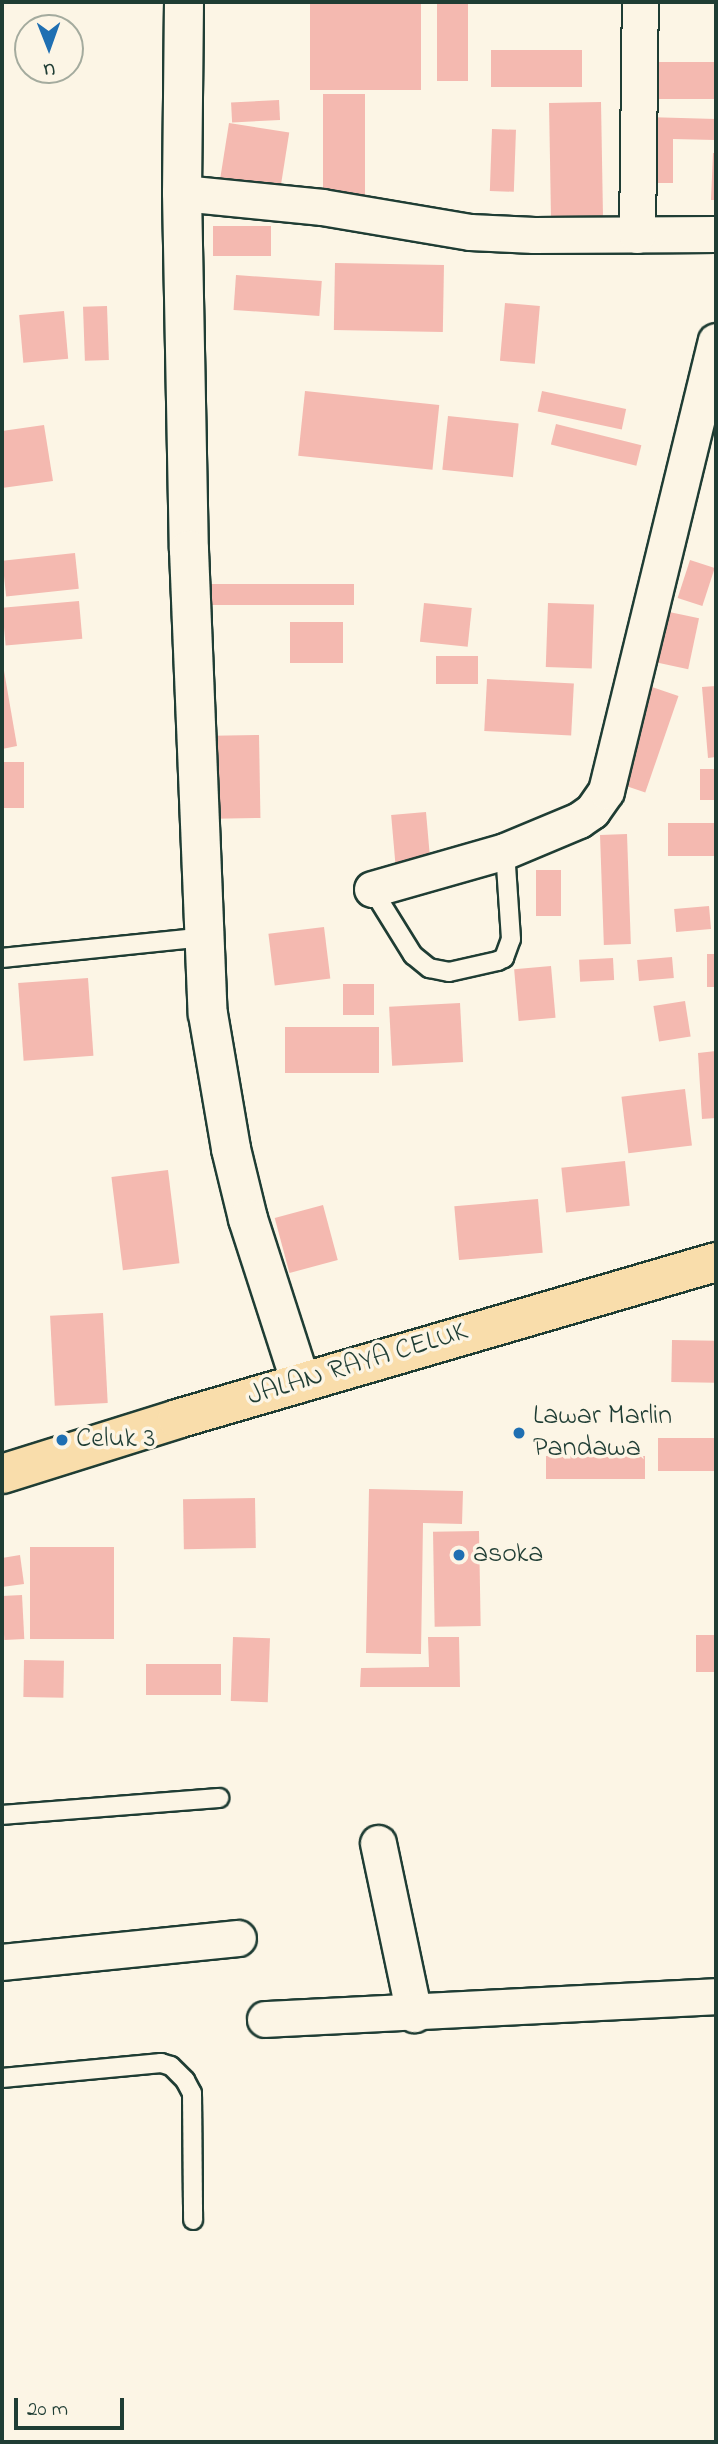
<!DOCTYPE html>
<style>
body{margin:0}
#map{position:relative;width:718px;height:2444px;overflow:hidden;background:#fcf5e5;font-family:"Indie Flower",sans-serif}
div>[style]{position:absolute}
.building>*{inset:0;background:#f4b9b0;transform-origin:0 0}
.roads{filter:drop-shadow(2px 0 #1f3d34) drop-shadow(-2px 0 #1f3d34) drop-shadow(0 2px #1f3d34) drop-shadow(0 -2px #1f3d34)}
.service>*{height:18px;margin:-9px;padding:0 9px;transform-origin:9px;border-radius:9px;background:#fcf5e5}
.minor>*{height:35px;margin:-17.5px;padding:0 17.5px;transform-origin:17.5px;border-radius:17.5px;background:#fcf5e5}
.tertiary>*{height:38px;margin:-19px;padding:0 19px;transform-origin:19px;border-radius:19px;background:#fcf5e5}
.trunk>*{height:38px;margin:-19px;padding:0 19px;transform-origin:19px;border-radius:19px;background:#f9ddab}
.dots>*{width:19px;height:19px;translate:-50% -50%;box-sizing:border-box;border:4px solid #fcf5e5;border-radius:50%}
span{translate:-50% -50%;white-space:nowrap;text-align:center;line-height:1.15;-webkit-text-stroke:7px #fcf5e5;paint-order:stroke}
.street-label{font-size:28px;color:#1f3d34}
.poi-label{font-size:28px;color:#1f3d34}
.left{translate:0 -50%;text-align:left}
.frame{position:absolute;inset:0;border:4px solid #1f3d34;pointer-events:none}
.north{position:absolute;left:14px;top:14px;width:70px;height:70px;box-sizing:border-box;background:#fcf5e5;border:2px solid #a4ab9e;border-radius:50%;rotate:179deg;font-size:19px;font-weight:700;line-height:28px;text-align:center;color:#1f3d34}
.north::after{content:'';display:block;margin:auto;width:24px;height:32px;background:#1f6fb2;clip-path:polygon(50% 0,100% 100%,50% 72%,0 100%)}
.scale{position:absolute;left:14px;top:2398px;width:110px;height:32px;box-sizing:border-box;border:4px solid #1f3d34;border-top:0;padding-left:9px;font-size:21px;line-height:24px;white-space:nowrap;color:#1f3d34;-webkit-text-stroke:5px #fcf5e5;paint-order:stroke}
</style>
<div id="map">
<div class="building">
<i style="left:310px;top:2px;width:111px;height:88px"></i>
<i style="left:437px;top:2px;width:31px;height:79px"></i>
<i style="left:582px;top:50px;width:37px;height:91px;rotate:90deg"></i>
<i style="left:716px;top:62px;width:37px;height:63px;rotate:90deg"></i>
<i style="left:323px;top:94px;width:42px;height:108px"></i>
<i style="left:279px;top:100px;width:20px;height:48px;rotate:87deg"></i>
<i style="left:601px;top:102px;width:117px;height:52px;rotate:89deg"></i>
<i style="clip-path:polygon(646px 117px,716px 119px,715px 140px,673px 139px,673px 183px,644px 183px)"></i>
<i style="left:229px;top:123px;width:61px;height:60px;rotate:9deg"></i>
<i style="left:492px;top:129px;width:24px;height:62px;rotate:2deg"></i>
<i style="clip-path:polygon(713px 153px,716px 153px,716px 200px,711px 200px)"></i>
<i style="left:271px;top:226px;width:30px;height:58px;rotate:90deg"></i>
<i style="left:335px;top:263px;width:109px;height:67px;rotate:1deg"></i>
<i style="left:236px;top:275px;width:86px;height:35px;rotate:4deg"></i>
<i style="left:505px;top:303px;width:35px;height:58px;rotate:5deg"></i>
<i style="left:107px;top:306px;width:54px;height:24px;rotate:88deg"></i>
<i style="left:64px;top:311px;width:48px;height:45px;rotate:85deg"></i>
<i style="left:305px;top:391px;width:135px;height:65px;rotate:6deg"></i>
<i style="left:542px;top:391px;width:86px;height:21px;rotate:12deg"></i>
<i style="left:448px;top:416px;width:71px;height:54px;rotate:6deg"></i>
<i style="left:556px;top:424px;width:88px;height:21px;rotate:14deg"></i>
<i style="clip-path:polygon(44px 425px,53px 481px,2px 488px,2px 431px)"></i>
<i style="left:75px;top:553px;width:36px;height:73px;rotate:84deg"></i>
<i style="left:690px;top:560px;width:26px;height:40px;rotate:18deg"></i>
<i style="left:354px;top:584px;width:21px;height:146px;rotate:90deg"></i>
<i style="left:79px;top:601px;width:38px;height:77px;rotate:85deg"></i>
<i style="left:424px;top:603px;width:48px;height:39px;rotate:6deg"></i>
<i style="left:548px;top:603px;width:46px;height:64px;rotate:2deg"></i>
<i style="left:655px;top:609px;width:45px;height:52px;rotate:12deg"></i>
<i style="left:290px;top:622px;width:53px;height:41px"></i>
<i style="left:436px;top:656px;width:42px;height:28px"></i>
<i style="clip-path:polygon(3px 665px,17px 746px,2px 749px,2px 666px)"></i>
<i style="left:487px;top:679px;width:87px;height:52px;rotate:3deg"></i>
<i style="clip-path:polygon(716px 686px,716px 757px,708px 758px,702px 687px)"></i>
<i style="left:652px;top:687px;width:28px;height:102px;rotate:19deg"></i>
<i style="left:259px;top:735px;width:83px;height:46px;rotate:89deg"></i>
<i style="left:2px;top:762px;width:22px;height:46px"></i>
<i style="left:716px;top:769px;width:31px;height:16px;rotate:90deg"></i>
<i style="left:426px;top:812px;width:52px;height:35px;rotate:85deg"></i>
<i style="left:716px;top:823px;width:33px;height:48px;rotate:90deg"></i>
<i style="left:627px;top:834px;width:110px;height:27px;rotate:88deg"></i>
<i style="left:536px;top:870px;width:25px;height:46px"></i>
<i style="left:709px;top:906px;width:23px;height:35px;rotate:85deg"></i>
<i style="left:324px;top:927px;width:52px;height:56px;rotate:83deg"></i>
<i style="left:707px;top:954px;width:9px;height:33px"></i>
<i style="left:672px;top:957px;width:21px;height:35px;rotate:85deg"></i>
<i style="left:613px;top:958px;width:22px;height:34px;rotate:87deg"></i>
<i style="left:551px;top:966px;width:52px;height:37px;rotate:85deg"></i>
<i style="left:88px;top:978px;width:78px;height:70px;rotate:86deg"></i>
<i style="left:374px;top:984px;width:31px;height:31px;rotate:90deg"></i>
<i style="left:685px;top:1001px;width:36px;height:32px;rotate:81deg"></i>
<i style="left:460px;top:1003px;width:59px;height:71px;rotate:87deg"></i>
<i style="left:379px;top:1027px;width:46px;height:94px;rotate:90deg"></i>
<i style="clip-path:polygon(716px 1051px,716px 1118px,702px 1119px,698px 1053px)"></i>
<i style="left:685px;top:1089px;width:57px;height:64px;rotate:83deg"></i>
<i style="left:625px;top:1161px;width:45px;height:64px;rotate:84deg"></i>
<i style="left:168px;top:1170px;width:94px;height:57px;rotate:83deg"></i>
<i style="left:538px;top:1199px;width:54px;height:84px;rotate:85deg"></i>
<i style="left:323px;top:1205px;width:57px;height:50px;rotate:75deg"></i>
<i style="left:103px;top:1313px;width:90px;height:53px;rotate:87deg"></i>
<i style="left:672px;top:1340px;width:44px;height:42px;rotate:1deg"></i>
<i style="left:716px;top:1438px;width:33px;height:58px;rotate:90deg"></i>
<i style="left:645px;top:1456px;width:23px;height:99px;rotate:90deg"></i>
<i style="clip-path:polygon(369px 1489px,463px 1491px,462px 1524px,423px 1523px,421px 1654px,366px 1653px)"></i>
<i style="left:255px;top:1498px;width:50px;height:72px;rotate:89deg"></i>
<i style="left:479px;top:1531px;width:95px;height:46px;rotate:89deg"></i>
<i style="left:30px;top:1547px;width:84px;height:92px"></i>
<i style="clip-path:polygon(20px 1555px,24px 1584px,2px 1587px,2px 1558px)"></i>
<i style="left:22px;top:1595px;width:44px;height:20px;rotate:87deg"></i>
<i style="left:716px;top:1635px;width:37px;height:20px;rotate:90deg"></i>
<i style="left:233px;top:1637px;width:37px;height:64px;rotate:2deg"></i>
<i style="clip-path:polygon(428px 1637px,459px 1637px,460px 1687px,360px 1687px,361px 1668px,429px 1667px)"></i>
<i style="left:24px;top:1660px;width:40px;height:37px;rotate:1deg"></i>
<i style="left:146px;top:1664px;width:75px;height:31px"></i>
</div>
<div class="roads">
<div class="service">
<i style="left:372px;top:889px;width:78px;rotate:58.2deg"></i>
<i style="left:413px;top:955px;width:21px;rotate:39deg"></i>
<i style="left:429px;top:968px;width:20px;rotate:11deg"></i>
<i style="left:449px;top:972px;width:50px;rotate:-12.7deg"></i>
<i style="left:498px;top:961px;width:7px;rotate:-27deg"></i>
<i style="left:504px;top:958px;width:20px;rotate:-70deg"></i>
<i style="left:511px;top:939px;width:88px;rotate:-93.9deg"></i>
<i style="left:2px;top:958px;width:204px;rotate:-5.9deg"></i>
<i style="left:2px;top:1815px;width:218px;rotate:-4.5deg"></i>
<i style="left:2px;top:2078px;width:160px;rotate:-5.4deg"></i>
<i style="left:161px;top:2063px;width:10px;rotate:17deg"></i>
<i style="left:171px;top:2066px;width:20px;rotate:45deg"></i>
<i style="left:185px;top:2080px;width:15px;rotate:62deg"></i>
<i style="left:192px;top:2093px;width:127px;rotate:89.5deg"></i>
</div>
<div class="minor">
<i style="left:182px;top:193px;width:141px;rotate:5.7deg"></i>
<i style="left:322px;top:207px;width:150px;rotate:9.6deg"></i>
<i style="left:470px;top:232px;width:64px;rotate:2.7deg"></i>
<i style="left:534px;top:235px;width:182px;rotate:-0.3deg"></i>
<i style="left:637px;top:235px;width:233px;rotate:-89.3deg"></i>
<i style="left:372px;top:889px;width:138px;rotate:-15.9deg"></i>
<i style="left:505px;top:851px;width:80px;rotate:-22.7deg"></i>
<i style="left:579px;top:820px;width:16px;rotate:-35deg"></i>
<i style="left:592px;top:811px;width:24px;rotate:-55deg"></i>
<i style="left:606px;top:791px;width:463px;rotate:-76.3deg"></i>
<i style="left:378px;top:1843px;width:175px;rotate:78.1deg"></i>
<i style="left:2px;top:1962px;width:237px;rotate:-5.8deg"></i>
<i style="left:265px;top:2019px;width:452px;rotate:-2.9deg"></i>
</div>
<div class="tertiary">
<i style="left:184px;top:2px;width:191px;rotate:90.6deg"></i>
<i style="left:182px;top:193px;width:357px;rotate:88.9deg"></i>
<i style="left:189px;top:550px;width:464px;rotate:87.7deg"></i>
<i style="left:208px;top:1014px;width:137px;rotate:80.3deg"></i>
<i style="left:231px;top:1149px;width:72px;rotate:76.3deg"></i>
<i style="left:248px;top:1219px;width:172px;rotate:72.1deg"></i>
</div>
<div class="trunk">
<i style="left:2px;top:1474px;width:183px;rotate:-17.4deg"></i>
<i style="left:177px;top:1419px;width:561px;rotate:-16.24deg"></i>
</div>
</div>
<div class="dots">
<i style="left:519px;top:1433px;background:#1f6fb2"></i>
<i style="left:62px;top:1440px;background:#1f6fb2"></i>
<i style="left:459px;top:1555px;background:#1f6fb2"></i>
</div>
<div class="street-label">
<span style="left:358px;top:1365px;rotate:-17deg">JALAN RAYA CELUK</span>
</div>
<div class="poi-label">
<span class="left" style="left:533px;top:1433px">Lawar Marlin<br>Pandawa</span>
<span class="left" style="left:76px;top:1440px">Celuk 3</span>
<span class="left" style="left:473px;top:1555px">asoka</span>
</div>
<div class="frame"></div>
<div class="north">U</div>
<div class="scale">20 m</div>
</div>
